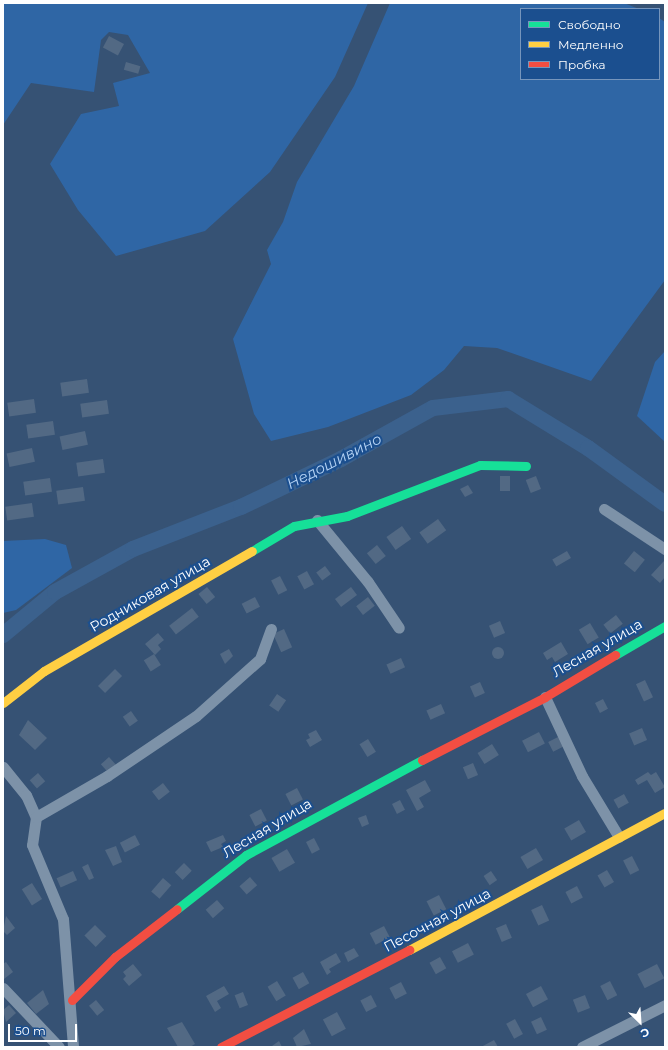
<!DOCTYPE html>
<meta charset="utf-8">
<style>
body{margin:0}
#map{position:relative;width:668px;height:1050px;overflow:hidden;background:#365274;font-family:Montserrat,sans-serif}
div>[style]{position:absolute}
.green>*{inset:0;background:#2f66a5}
.river>*{height:16px;margin:-8px;padding:0 8px;transform-origin:8px;border-radius:8px;background:#3b618d}
.building>*{inset:0;background:#526984;transform-origin:0 0}
.round{border-radius:50%}
.street>*{height:11px;margin:-5.5px;padding:0 5.5px;transform-origin:5.5px;border-radius:5.5px;background:#7d92a8}
.fast>*{height:9px;margin:-4.5px;padding:0 4.5px;transform-origin:4.5px;border-radius:4.5px;background:#16e098}
.slow>*{height:9px;margin:-4.5px;padding:0 4.5px;transform-origin:4.5px;border-radius:4.5px;background:#ffcf43}
.jam>*{height:9px;margin:-4.5px;padding:0 4.5px;transform-origin:4.5px;border-radius:4.5px;background:#f24e42}
span{translate:-50% -50%;white-space:nowrap;text-align:center;line-height:1.15;-webkit-text-stroke:4px #1b4f8f;paint-order:stroke}
.street-label{font-size:14px;color:#fff}
.water-label{font-size:15px;color:#b5d3f5;font-style:italic}
.frame{position:absolute;inset:0;border:4px solid #fff;pointer-events:none}
.legend{position:absolute;left:520px;top:8px;width:140px;height:72px;box-sizing:border-box;background:#1b4f8f;border:1px solid #7695bc;margin:0;padding:5px 7px;list-style:none;font-size:12px;color:#fff}
.legend li{display:flex;align-items:center;gap:8px;height:20px}
.legend b{width:20px;border:1px solid #7695bc}
.north{position:absolute;left:620px;top:1002px;width:40px;height:40px;-webkit-text-stroke:3px #1b4f8f;paint-order:stroke;rotate:155deg;font-size:11px;font-weight:700;line-height:16px;text-align:center;color:#fff}
.north::after{content:'';display:block;margin:auto;width:14px;height:18px;background:#fff;clip-path:polygon(50% 0,100% 100%,50% 72%,0 100%)}
.scale{position:absolute;left:8px;top:1024px;width:69px;height:18px;box-sizing:border-box;border:2px solid #fff;border-top:0;padding-left:5px;font-size:12px;line-height:14px;white-space:nowrap;color:#fff;-webkit-text-stroke:3px #1b4f8f;paint-order:stroke}
</style>
<div id="map">
<div class="green">
<i style="clip-path:polygon(3px 3px,368px 3px,335px 77px,270px 172px,205px 231px,116px 256px,78px 210px,50px 164px,81px 114px,119px 106px,113px 83px,150px 73px,128px 35px,109px 32px,101px 40px,94px 92px,31px 83px,3px 125px)"></i>
<i style="clip-path:polygon(390px 3px,624px 3px,639px 9px,521px 9px,521px 79px,659px 79px,659px 18px,665px 22px,665px 280px,591px 381px,497px 348px,464px 346px,444px 370px,411px 395px,328px 427px,271px 441px,254px 414px,233px 339px,271px 264px,267px 250px,283px 222px,297px 182px,354px 86px)"></i>
<i style="clip-path:polygon(665px 351px,665px 442px,637px 416px,655px 362px)"></i>
<i style="clip-path:polygon(45px 539px,66px 545px,72px 568px,16px 610px,3px 613px,3px 541px)"></i>
</div>
<div class="river">
<i style="left:3px;top:635px;width:67px;rotate:-39.6deg"></i>
<i style="left:55px;top:592px;width:89px;rotate:-28.9deg"></i>
<i style="left:133px;top:549px;width:116px;rotate:-21.3deg"></i>
<i style="left:241px;top:507px;width:111px;rotate:-25.6deg"></i>
<i style="left:341px;top:459px;width:105px;rotate:-29deg"></i>
<i style="left:433px;top:408px;width:76px;rotate:-6.8deg"></i>
<i style="left:508px;top:399px;width:94px;rotate:31.5deg"></i>
<i style="left:588px;top:448px;width:95px;rotate:36deg"></i>
</div>
<div class="building">
<i style="left:109px;top:36px;width:17px;height:13px;rotate:28deg"></i>
<i style="left:126px;top:62px;width:15px;height:8px;rotate:16deg"></i>
<i style="left:87px;top:379px;width:14px;height:27px;rotate:82deg"></i>
<i style="left:34px;top:399px;width:14px;height:27px;rotate:82deg"></i>
<i style="left:107px;top:400px;width:14px;height:27px;rotate:82deg"></i>
<i style="left:53px;top:421px;width:14px;height:27px;rotate:82deg"></i>
<i style="left:85px;top:431px;width:14px;height:26px;rotate:78deg"></i>
<i style="left:32px;top:448px;width:14px;height:26px;rotate:78deg"></i>
<i style="left:103px;top:459px;width:14px;height:27px;rotate:82deg"></i>
<i style="left:500px;top:476px;width:10px;height:15px"></i>
<i style="left:536px;top:476px;width:14px;height:11px;rotate:69deg"></i>
<i style="left:50px;top:478px;width:14px;height:27px;rotate:82deg"></i>
<i style="clip-path:polygon(468px 485px,473px 493px,465px 497px,460px 489px)"></i>
<i style="left:83px;top:487px;width:14px;height:27px;rotate:82deg"></i>
<i style="left:32px;top:503px;width:14px;height:27px;rotate:82deg"></i>
<i style="left:438px;top:519px;width:14px;height:23px;rotate:54deg"></i>
<i style="left:402px;top:526px;width:16px;height:19px;rotate:55deg"></i>
<i style="left:377px;top:545px;width:14px;height:13px;rotate:51deg"></i>
<i style="left:567px;top:551px;width:8px;height:17px;rotate:60deg"></i>
<i style="left:634px;top:551px;width:14px;height:16px;rotate:39deg"></i>
<i style="clip-path:polygon(664px 561px,665px 577px,660px 583px,651px 575px)"></i>
<i style="left:325px;top:566px;width:10px;height:11px;rotate:53deg"></i>
<i style="left:307px;top:571px;width:15px;height:11px;rotate:62deg"></i>
<i style="left:280px;top:576px;width:16px;height:10px;rotate:63deg"></i>
<i style="left:207px;top:587px;width:13px;height:11px;rotate:51deg"></i>
<i style="left:351px;top:587px;width:10px;height:20px;rotate:53deg"></i>
<i style="left:255px;top:597px;width:11px;height:15px;rotate:63deg"></i>
<i style="left:368px;top:597px;width:11px;height:15px;rotate:52deg"></i>
<i style="left:192px;top:608px;width:11px;height:29px;rotate:52deg"></i>
<i style="left:616px;top:615px;width:11px;height:16px;rotate:52deg"></i>
<i style="left:500px;top:621px;width:13px;height:12px;rotate:67deg"></i>
<i style="left:590px;top:623px;width:17px;height:13px;rotate:59deg"></i>
<i style="left:284px;top:629px;width:20px;height:12px;rotate:66deg"></i>
<i style="clip-path:polygon(158px 633px,164px 640px,158px 645px,161px 649px,155px 655px,145px 644px)"></i>
<i style="clip-path:polygon(561px 642px,568px 654px,555px 662px,552px 657px,547px 660px,543px 653px)"></i>
<i class="round" style="left:492px;top:647px;width:12px;height:12px"></i>
<i style="clip-path:polygon(229px 649px,233px 656px,225px 664px,220px 654px)"></i>
<i style="left:154px;top:654px;width:13px;height:12px;rotate:58deg"></i>
<i style="left:401px;top:658px;width:10px;height:16px;rotate:66deg"></i>
<i style="left:115px;top:669px;width:10px;height:24px;rotate:45deg"></i>
<i style="left:645px;top:680px;width:19px;height:10px;rotate:65deg"></i>
<i style="left:480px;top:682px;width:12px;height:11px;rotate:66deg"></i>
<i style="left:277px;top:694px;width:11px;height:14px;rotate:34deg"></i>
<i style="left:603px;top:699px;width:11px;height:9px;rotate:63deg"></i>
<i style="left:441px;top:704px;width:10px;height:16px;rotate:66deg"></i>
<i style="left:131px;top:711px;width:12px;height:10px;rotate:55deg"></i>
<i style="clip-path:polygon(28px 720px,47px 738px,35px 750px,19px 735px)"></i>
<i style="left:642px;top:728px;width:13px;height:14px;rotate:67deg"></i>
<i style="clip-path:polygon(316px 730px,322px 740px,310px 747px,306px 740px,310px 738px,308px 734px)"></i>
<i style="left:539px;top:732px;width:13px;height:19px;rotate:63deg"></i>
<i style="left:558px;top:737px;width:11px;height:11px;rotate:63deg"></i>
<i style="left:368px;top:739px;width:15px;height:10px;rotate:58deg"></i>
<i style="left:492px;top:744px;width:13px;height:17px;rotate:58deg"></i>
<i style="left:109px;top:757px;width:13px;height:11px;rotate:48deg"></i>
<i style="left:473px;top:763px;width:13px;height:11px;rotate:67deg"></i>
<i style="clip-path:polygon(648px 772px,651px 775px,656px 772px,665px 787px,655px 793px,647px 780px,638px 785px,635px 780px)"></i>
<i style="left:38px;top:773px;width:11px;height:11px;rotate:49deg"></i>
<i style="clip-path:polygon(425px 780px,431px 791px,419px 798px,424px 807px,417px 811px,406px 790px)"></i>
<i style="left:163px;top:783px;width:11px;height:14px;rotate:52deg"></i>
<i style="left:297px;top:788px;width:13px;height:13px;rotate:63deg"></i>
<i style="left:624px;top:794px;width:10px;height:12px;rotate:61deg"></i>
<i style="left:400px;top:800px;width:11px;height:9px;rotate:63deg"></i>
<i style="left:261px;top:809px;width:13px;height:13px;rotate:63deg"></i>
<i style="clip-path:polygon(366px 815px,369px 824px,362px 827px,358px 818px)"></i>
<i style="left:579px;top:820px;width:14px;height:17px;rotate:60deg"></i>
<i style="left:135px;top:835px;width:11px;height:17px;rotate:63deg"></i>
<i style="clip-path:polygon(223px 835px,226px 841px,221px 844px,223px 847px,211px 852px,206px 842px)"></i>
<i style="left:314px;top:838px;width:13px;height:9px;rotate:63deg"></i>
<i style="clip-path:polygon(116px 846px,122px 862px,113px 866px,105px 850px)"></i>
<i style="left:536px;top:848px;width:14px;height:18px;rotate:60deg"></i>
<i style="left:287px;top:849px;width:16px;height:18px;rotate:60deg"></i>
<i style="left:632px;top:856px;width:16px;height:10px;rotate:63deg"></i>
<i style="left:184px;top:863px;width:11px;height:13px;rotate:45deg"></i>
<i style="clip-path:polygon(88px 864px,94px 878px,89px 880px,82px 867px)"></i>
<i style="left:607px;top:870px;width:14px;height:11px;rotate:60deg"></i>
<i style="left:73px;top:871px;width:10px;height:18px;rotate:66deg"></i>
<i style="left:491px;top:871px;width:11px;height:9px;rotate:56deg"></i>
<i style="left:250px;top:877px;width:11px;height:14px;rotate:49deg"></i>
<i style="left:163px;top:878px;width:11px;height:18px;rotate:41deg"></i>
<i style="left:32px;top:883px;width:19px;height:12px;rotate:58deg"></i>
<i style="left:577px;top:886px;width:13px;height:13px;rotate:63deg"></i>
<i style="left:439px;top:895px;width:16px;height:14px;rotate:63deg"></i>
<i style="left:217px;top:900px;width:11px;height:15px;rotate:49deg"></i>
<i style="left:542px;top:905px;width:17px;height:12px;rotate:65deg"></i>
<i style="clip-path:polygon(6px 916px,15px 928px,7px 935px,3px 931px)"></i>
<i style="left:506px;top:924px;width:15px;height:11px;rotate:67deg"></i>
<i style="left:95px;top:925px;width:16px;height:15px;rotate:45deg"></i>
<i style="left:384px;top:926px;width:13px;height:16px;rotate:63deg"></i>
<i style="left:468px;top:943px;width:13px;height:18px;rotate:63deg"></i>
<i style="clip-path:polygon(354px 948px,359px 956px,348px 962px,344px 953px)"></i>
<i style="clip-path:polygon(336px 953px,341px 962px,329px 969px,331px 972px,327px 975px,320px 962px)"></i>
<i style="left:440px;top:957px;width:13px;height:12px;rotate:61deg"></i>
<i style="clip-path:polygon(6px 962px,13px 972px,4px 979px,3px 964px)"></i>
<i style="clip-path:polygon(133px 964px,142px 975px,129px 986px,123px 979px,126px 976px,123px 972px)"></i>
<i style="left:657px;top:964px;width:16px;height:22px;rotate:63deg"></i>
<i style="left:303px;top:972px;width:13px;height:12px;rotate:61deg"></i>
<i style="left:277px;top:981px;width:17px;height:11px;rotate:59deg"></i>
<i style="left:610px;top:981px;width:16px;height:11px;rotate:63deg"></i>
<i style="left:401px;top:982px;width:13px;height:13px;rotate:63deg"></i>
<i style="clip-path:polygon(224px 986px,229px 994px,217px 1001px,221px 1008px,215px 1012px,206px 996px)"></i>
<i style="left:541px;top:986px;width:15px;height:17px;rotate:62deg"></i>
<i style="clip-path:polygon(43px 990px,49px 1004px,36px 1014px,27px 1003px)"></i>
<i style="left:243px;top:992px;width:14px;height:9px;rotate:69deg"></i>
<i style="left:371px;top:995px;width:13px;height:12px;rotate:63deg"></i>
<i style="left:585px;top:995px;width:14px;height:13px;rotate:69deg"></i>
<i style="left:96px;top:1000px;width:13px;height:9px;rotate:51deg"></i>
<i style="clip-path:polygon(9px 1005px,16px 1013px,6px 1022px,3px 1010px)"></i>
<i style="left:337px;top:1012px;width:19px;height:16px;rotate:62deg"></i>
<i style="left:541px;top:1017px;width:14px;height:11px;rotate:65deg"></i>
<i style="left:515px;top:1019px;width:17px;height:10px;rotate:62deg"></i>
<i style="clip-path:polygon(182px 1022px,195px 1044px,190px 1047px,178px 1047px,167px 1028px)"></i>
<i style="clip-path:polygon(304px 1029px,311px 1044px,297px 1047px,293px 1038px)"></i>
<i style="clip-path:polygon(494px 1040px,498px 1047px,481px 1047px)"></i>
<i style="clip-path:polygon(279px 1041px,282px 1047px,272px 1047px,272px 1046px)"></i>
</div>
<div class="street">
<i style="left:604px;top:509px;width:73px;rotate:33.3deg"></i>
<i style="left:317px;top:520px;width:80px;rotate:50.6deg"></i>
<i style="left:368px;top:582px;width:55px;rotate:56deg"></i>
<i style="left:545px;top:697px;width:87px;rotate:64.9deg"></i>
<i style="left:582px;top:776px;width:71px;rotate:58.8deg"></i>
<i style="left:3px;top:767px;width:36px;rotate:51deg"></i>
<i style="left:26px;top:795px;width:24px;rotate:66deg"></i>
<i style="left:36px;top:817px;width:28px;rotate:98deg"></i>
<i style="left:32px;top:845px;width:80px;rotate:67.3deg"></i>
<i style="left:63px;top:919px;width:128px;rotate:85.5deg"></i>
<i style="left:36px;top:817px;width:82px;rotate:-30deg"></i>
<i style="left:107px;top:776px;width:107px;rotate:-34deg"></i>
<i style="left:196px;top:716px;width:86px;rotate:-41.7deg"></i>
<i style="left:260px;top:659px;width:32px;rotate:-70deg"></i>
<i style="left:3px;top:988px;width:81px;rotate:46.5deg"></i>
<i style="left:582px;top:1047px;width:93px;rotate:-26.8deg"></i>
</div>
<div class="fast">
<i style="left:252px;top:551px;width:49px;rotate:-30.8deg"></i>
<i style="left:294px;top:526px;width:54px;rotate:-10.7deg"></i>
<i style="left:347px;top:516px;width:142px;rotate:-21deg"></i>
<i style="left:480px;top:465px;width:46px;rotate:1.2deg"></i>
<i style="left:615px;top:655px;width:58px;rotate:-30.1deg"></i>
<i style="left:177px;top:909px;width:88px;rotate:-38deg"></i>
<i style="left:246px;top:855px;width:200px;rotate:-28.4deg"></i>
</div>
<div class="slow">
<i style="left:3px;top:703px;width:52px;rotate:-38deg"></i>
<i style="left:44px;top:671px;width:240px;rotate:-30deg"></i>
<i style="left:409px;top:950px;width:290px;rotate:-28.2deg"></i>
</div>
<div class="jam">
<i style="left:422px;top:760px;width:138px;rotate:-27.1deg"></i>
<i style="left:545px;top:697px;width:82px;rotate:-31deg"></i>
<i style="left:72px;top:1000px;width:61px;rotate:-45deg"></i>
<i style="left:115px;top:957px;width:78px;rotate:-37.7deg"></i>
<i style="left:221px;top:1047px;width:212px;rotate:-27.3deg"></i>
</div>
<div class="street-label">
<span style="left:150px;top:594px;rotate:-30deg">Родниковая улица</span>
<span style="left:597px;top:648px;rotate:-30deg">Лесная улица</span>
<span style="left:267px;top:828px;rotate:-31deg">Лесная улица</span>
<span style="left:437px;top:920px;rotate:-28deg">Песочная улица</span>
</div>
<div class="water-label">
<span style="left:334px;top:461px;rotate:-27deg">Недошивино</span>
</div>
<div class="frame"></div>
<ul class="legend">
<li><b style="height:5px;background:#16e098"></b>Свободно</li>
<li><b style="height:5px;background:#ffcf43"></b>Медленно</li>
<li><b style="height:5px;background:#f24e42"></b>Пробка</li>
</ul>
<div class="north">С</div>
<div class="scale">50 m</div>
</div>
